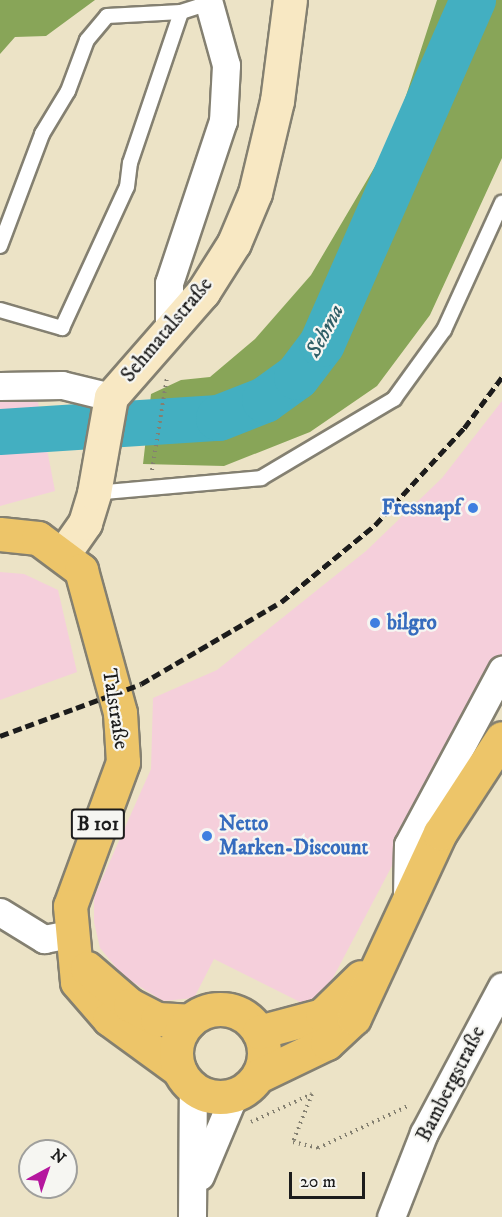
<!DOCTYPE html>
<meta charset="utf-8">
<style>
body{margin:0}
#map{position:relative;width:502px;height:1217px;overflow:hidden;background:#ece3c6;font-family:"IM FELL DW Pica",serif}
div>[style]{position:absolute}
.built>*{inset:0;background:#f5cfdb}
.forest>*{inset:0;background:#88a558}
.river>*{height:46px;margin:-23px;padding:0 23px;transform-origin:23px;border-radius:23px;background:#43afc1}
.path>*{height:4px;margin-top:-2px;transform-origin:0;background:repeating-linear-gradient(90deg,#848071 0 1.5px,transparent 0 6px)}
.roads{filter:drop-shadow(2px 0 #848071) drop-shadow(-2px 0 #848071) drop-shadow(0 2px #848071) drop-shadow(0 -2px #848071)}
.lane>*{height:14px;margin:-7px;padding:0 7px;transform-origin:7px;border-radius:7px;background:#fff}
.street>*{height:27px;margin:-13.5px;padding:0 13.5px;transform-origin:13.5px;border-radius:13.5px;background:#fff}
.secondary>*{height:33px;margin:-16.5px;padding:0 16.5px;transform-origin:16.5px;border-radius:16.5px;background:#f8e8c3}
.primary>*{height:33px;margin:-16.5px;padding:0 16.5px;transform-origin:16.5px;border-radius:16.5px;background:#edc569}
.primary>.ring{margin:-16.5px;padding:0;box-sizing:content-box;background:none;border:33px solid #edc569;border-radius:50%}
.rail>*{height:4.5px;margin-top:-2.25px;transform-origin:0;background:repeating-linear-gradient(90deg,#1c1c1c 0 9px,transparent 0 13.5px)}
.dots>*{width:16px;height:16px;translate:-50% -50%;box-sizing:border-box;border:3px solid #f6f6f2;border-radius:50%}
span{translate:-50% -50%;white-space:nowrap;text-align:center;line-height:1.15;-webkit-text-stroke:4.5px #f6f6f2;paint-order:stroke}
.shield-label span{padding:2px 4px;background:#f6f6f2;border:2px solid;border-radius:4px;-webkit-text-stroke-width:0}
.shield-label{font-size:20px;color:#1c1c1c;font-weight:700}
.street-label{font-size:21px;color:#1c1c1c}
.shop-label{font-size:21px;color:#366cbe;font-weight:700}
.right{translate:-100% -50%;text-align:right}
.left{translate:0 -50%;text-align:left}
.water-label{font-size:22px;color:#2e5e66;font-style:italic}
.north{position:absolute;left:18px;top:1139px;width:60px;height:60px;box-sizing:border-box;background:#f6f6f2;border:2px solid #9f9f9c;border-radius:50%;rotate:40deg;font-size:16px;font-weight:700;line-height:24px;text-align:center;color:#1c1c1c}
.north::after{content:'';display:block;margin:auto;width:21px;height:27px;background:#b5179e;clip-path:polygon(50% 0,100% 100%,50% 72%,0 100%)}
.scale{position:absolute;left:289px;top:1172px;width:76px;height:27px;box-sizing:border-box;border:3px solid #1c1c1c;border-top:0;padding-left:8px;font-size:18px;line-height:21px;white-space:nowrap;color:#1c1c1c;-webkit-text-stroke:4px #f6f6f2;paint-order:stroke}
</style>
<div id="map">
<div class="built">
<i style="clip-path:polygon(0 400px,38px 402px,55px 491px,0 506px)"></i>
<i style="clip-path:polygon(502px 401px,502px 657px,325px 993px,308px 1006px,214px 959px,194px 998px,163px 1001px,123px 976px,100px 948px,94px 922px,94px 897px,151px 769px,153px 698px,217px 670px,366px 551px,442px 478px)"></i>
<i style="clip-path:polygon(0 572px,24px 574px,58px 590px,77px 672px,0 700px)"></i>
</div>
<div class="forest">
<i style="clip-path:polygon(0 0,95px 0,46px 36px,15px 37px,0 54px)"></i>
<i style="clip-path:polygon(437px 0,502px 0,502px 158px,430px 315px,377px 386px,310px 432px,224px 466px,143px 464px,151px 394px,181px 380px,210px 377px,255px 339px,311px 275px,393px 136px)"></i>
</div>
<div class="river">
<i style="left:0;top:432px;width:219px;rotate:-3.7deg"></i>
<i style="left:219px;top:418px;width:49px;rotate:-21.4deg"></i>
<i style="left:265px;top:400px;width:39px;rotate:-36deg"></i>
<i style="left:297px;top:377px;width:41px;rotate:-52.9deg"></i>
<i style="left:322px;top:344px;width:376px;rotate:-66.3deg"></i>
</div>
<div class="path">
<i style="left:152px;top:470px;width:94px;rotate:-80.8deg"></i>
<i style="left:251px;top:1122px;width:67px;rotate:-24.7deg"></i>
<i style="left:312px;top:1094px;width:52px;rotate:111.6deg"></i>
<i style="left:293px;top:1142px;width:26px;rotate:13deg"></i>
<i style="left:318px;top:1148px;width:99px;rotate:-25deg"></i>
</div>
<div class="roads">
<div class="lane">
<i style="left:0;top:246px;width:120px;rotate:-69.4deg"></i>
<i style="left:42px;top:134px;width:50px;rotate:-58.8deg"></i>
<i style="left:68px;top:91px;width:54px;rotate:-69.6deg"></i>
<i style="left:87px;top:40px;width:31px;rotate:-50deg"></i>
<i style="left:107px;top:16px;width:74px;rotate:-3.1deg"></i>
<i style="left:181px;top:12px;width:29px;rotate:-18deg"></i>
<i style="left:0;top:310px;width:65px;rotate:16.2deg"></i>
<i style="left:62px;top:328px;width:155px;rotate:-65.3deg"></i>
<i style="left:127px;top:187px;width:24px;rotate:-83deg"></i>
<i style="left:130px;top:163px;width:159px;rotate:-71.3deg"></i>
<i style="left:94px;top:493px;width:168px;rotate:-5.1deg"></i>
<i style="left:261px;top:478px;width:155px;rotate:-30.7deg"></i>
<i style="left:394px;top:399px;width:85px;rotate:-54.1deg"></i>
<i style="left:444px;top:330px;width:140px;rotate:-65.5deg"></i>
</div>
<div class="street">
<i style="left:169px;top:331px;width:48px;rotate:-90deg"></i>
<i style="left:169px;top:283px;width:171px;rotate:-71.6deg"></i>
<i style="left:223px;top:121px;width:56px;rotate:-86.9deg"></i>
<i style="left:226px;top:65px;width:67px;rotate:-105.5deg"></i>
<i style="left:0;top:386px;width:62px;rotate:-0.9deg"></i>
<i style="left:62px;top:385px;width:50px;rotate:13.8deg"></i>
<i style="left:407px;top:896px;width:51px;rotate:-88.9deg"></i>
<i style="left:408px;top:845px;width:199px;rotate:-61.8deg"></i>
<i style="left:0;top:912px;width:52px;rotate:31.5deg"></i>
<i style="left:44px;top:939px;width:26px;rotate:-11deg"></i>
<i style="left:200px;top:1176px;width:88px;rotate:-67.2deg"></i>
<i style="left:192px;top:1217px;width:128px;rotate:-89.6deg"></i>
<i style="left:391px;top:1217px;width:90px;rotate:-68.6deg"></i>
<i style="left:424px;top:1133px;width:166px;rotate:-62deg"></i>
</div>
<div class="secondary">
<i style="left:64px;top:553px;width:37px;rotate:-55deg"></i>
<i style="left:85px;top:523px;width:31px;rotate:-73deg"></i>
<i style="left:94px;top:493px;width:97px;rotate:-80deg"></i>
<i style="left:111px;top:397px;width:140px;rotate:-48.8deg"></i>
<i style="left:203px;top:292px;width:58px;rotate:-57.7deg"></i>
<i style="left:234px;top:243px;width:54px;rotate:-67.2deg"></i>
<i style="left:255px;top:193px;width:95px;rotate:-76.6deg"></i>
<i style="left:277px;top:101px;width:102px;rotate:-82.7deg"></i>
</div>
<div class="primary">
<i style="left:0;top:534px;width:38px;rotate:6deg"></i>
<i style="left:38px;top:538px;width:54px;rotate:36.7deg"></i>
<i style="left:81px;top:570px;width:148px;rotate:74.7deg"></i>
<i style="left:120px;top:713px;width:49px;rotate:86.5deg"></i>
<i style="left:123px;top:762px;width:153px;rotate:110.2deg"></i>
<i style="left:70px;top:906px;width:76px;rotate:84.7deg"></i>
<i style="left:77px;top:982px;width:49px;rotate:49.1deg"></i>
<i style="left:109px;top:1019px;width:87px;rotate:36.1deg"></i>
<i style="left:87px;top:968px;width:57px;rotate:40.7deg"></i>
<i style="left:130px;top:1005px;width:30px;rotate:27deg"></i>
<i style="left:157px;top:1019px;width:33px;rotate:3deg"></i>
<i class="ring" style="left:176px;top:1009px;width:55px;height:55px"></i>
<i style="left:259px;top:1032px;width:65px;rotate:-15.1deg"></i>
<i style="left:322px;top:1015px;width:54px;rotate:-44.3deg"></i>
<i style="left:258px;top:1076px;width:76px;rotate:-25.6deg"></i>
<i style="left:327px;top:1043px;width:37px;rotate:-43deg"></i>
<i style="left:354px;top:1018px;width:204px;rotate:-65.1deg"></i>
<i style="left:440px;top:833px;width:113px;rotate:-56.9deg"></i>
</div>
</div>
<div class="rail">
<i style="left:0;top:736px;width:150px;rotate:-20.2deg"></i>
<i style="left:141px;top:684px;width:162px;rotate:-30.4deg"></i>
<i style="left:281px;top:602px;width:122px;rotate:-39.3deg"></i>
<i style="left:375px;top:525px;width:132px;rotate:-47.5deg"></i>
<i style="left:464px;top:428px;width:64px;rotate:-53.3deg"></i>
</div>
<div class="dots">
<i style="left:473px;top:508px;background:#3f7fe0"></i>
<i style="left:375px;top:623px;background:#3f7fe0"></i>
<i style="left:207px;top:836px;background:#3f7fe0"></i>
</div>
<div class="shield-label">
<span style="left:98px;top:824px">B 101</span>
</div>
<div class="street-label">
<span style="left:167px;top:330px;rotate:-50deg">Sehmatalstraße</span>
<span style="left:115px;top:709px;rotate:81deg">Talstraße</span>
<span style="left:451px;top:1084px;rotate:-63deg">Bambergstraße</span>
</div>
<div class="shop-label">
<span class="right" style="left:461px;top:508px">Fressnapf</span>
<span class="left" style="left:387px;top:623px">bilgro</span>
<span class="left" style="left:219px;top:836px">Netto<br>Marken-Discount</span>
</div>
<div class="water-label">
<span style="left:325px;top:331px;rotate:-62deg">Sehma</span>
</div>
<div class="north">N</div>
<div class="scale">20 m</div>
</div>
